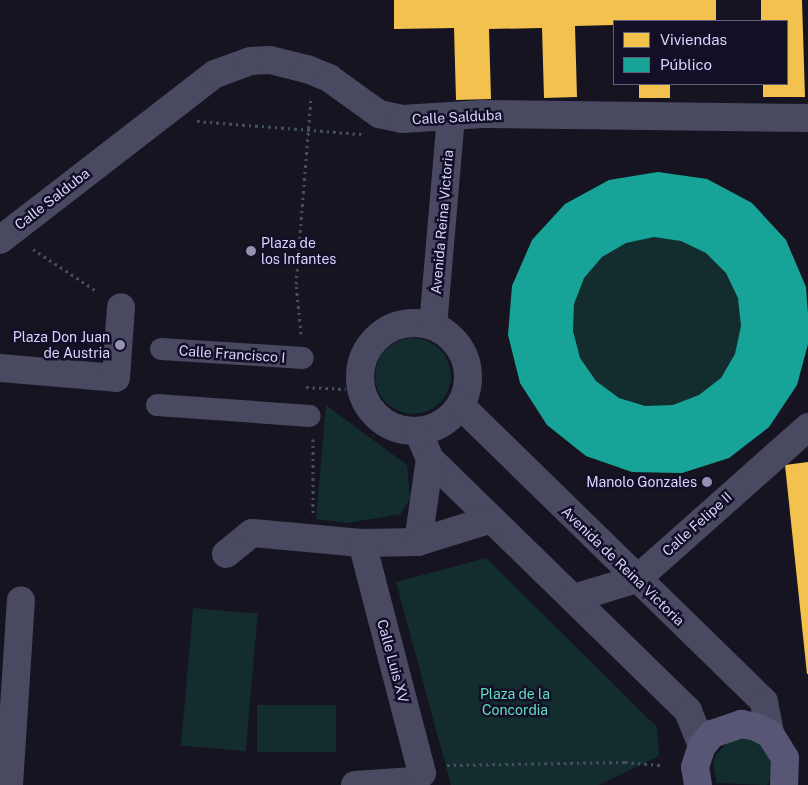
<!DOCTYPE html>
<meta charset="utf-8">
<style>
body{margin:0}
#map{position:relative;width:808px;height:785px;overflow:hidden;background:#161421;font-family:"Public Sans",sans-serif}
div>[style]{position:absolute}
.green>*{inset:0;background:#132c2d;transform-origin:0 0}
.round{border-radius:50%}
.homes>*{inset:0;background:#f2c14e;transform-origin:0 0}
.public>*{inset:0;background:#17a398}
.path>*{height:3px;margin-top:-1.5px;transform-origin:0;background:repeating-linear-gradient(90deg,#44505f 0 2.5px,transparent 0 6.5px)}
.pedestrian>*{height:22px;margin:-11px;padding:0 11px;transform-origin:11px;border-radius:11px;background:#4a4962}
.minor>*{height:28px;margin:-14px;padding:0 14px;transform-origin:14px;border-radius:14px;background:#4a4962}
.minor>.ring{margin:-14px;padding:0;box-sizing:content-box;background:none;border:28px solid #4a4962;border-radius:50%}
.secondary>*{height:28px;margin:-14px;padding:0 14px;transform-origin:14px;border-radius:14px;background:#575674}
.dots>*{width:14px;height:14px;translate:-50% -50%;box-sizing:border-box;border:2px solid #130f26;border-radius:50%}
span{translate:-50% -50%;white-space:nowrap;text-align:center;line-height:1.15;-webkit-text-stroke:5px #130f26;paint-order:stroke}
.street-label{font-size:14px;color:#d9d4ff}
.poi-label{font-size:14px;color:#d9d4ff}
.left{translate:0 -50%;text-align:left}
.right{translate:-100% -50%;text-align:right}
.park-label{font-size:14px;color:#5fe0c0}
.legend{position:absolute;left:613px;top:20px;width:175px;height:65px;box-sizing:border-box;background:#130f26;border:1px solid #625e7d;margin:0;padding:6px 9px;list-style:none;font-size:15px;color:#d9d4ff}
.legend li{display:flex;align-items:center;gap:10px;height:25px}
.legend b{width:25px;border:1px solid #625e7d}
</style>
<div id="map">
<div class="green">
<div style="clip-path:polygon(658px 172px,707px 179px,808px 314px,808px 344px,797px 385px,769px 427px,729px 458px,682px 473px,632px 472px,586px 456px,547px 425px,520px 383px,532px 240px,565px 204px,609px 180px)"></div>
<div class="round" style="left:375px;top:338px;width:76px;height:76px"></div>
<div style="clip-path:polygon(326px 405px,407px 465px,410px 498px,401px 514px,348px 523px,316px 519px)"></div>
<div style="clip-path:polygon(486px 558px,657px 727px,659px 756px,599px 785px,451px 785px,396px 582px)"></div>
<div style="left:193px;top:608px;width:65px;height:138px;rotate:5deg"></div>
<div style="left:257px;top:705px;width:79px;height:47px"></div>
<div style="clip-path:polygon(739px 738px,759px 742px,772px 759px,771px 779px,767px 785px,717px 783px,713px 765px,715px 756px,729px 741px)"></div>
</div>
<div class="homes">
<div style="clip-path:polygon(394px 0,716px 0,716px 21px,614px 21px,614px 25px,575px 26px,577px 97px,544px 98px,542px 28px,489px 29px,491px 99px,456px 100px,454px 28px,394px 29px)"></div>
<div style="clip-path:polygon(761px 0,802px 0,805px 97px,763px 97px,763px 84px,787px 84px,787px 21px,761px 21px)"></div>
<div style="left:639px;top:84px;width:31px;height:14px"></div>
<div style="clip-path:polygon(808px 462px,808px 674px,807px 674px,785px 465px)"></div>
</div>
<div class="public">
<div style="clip-path:polygon(evenodd,658px 172px,707px 179px,752px 203px,786px 240px,806px 287px,808px 314px,808px 344px,797px 385px,769px 427px,729px 458px,682px 473px,632px 472px,586px 456px,547px 425px,520px 383px,508px 335px,512px 286px,532px 240px,565px 204px,609px 180px,658px 172px,654px 237px,681px 241px,706px 253px,726px 273px,738px 298px,741px 326px,735px 354px,721px 378px,699px 395px,673px 405px,645px 406px,619px 398px,596px 381px,580px 358px,573px 331px,574px 304px,584px 278px,602px 257px,626px 243px,654px 237px)"></div>
</div>
<div class="path">
<div style="left:197px;top:121px;width:165px;rotate:4.5deg"></div>
<div style="left:33px;top:249px;width:74px;rotate:33.5deg"></div>
<div style="left:301px;top:334px;width:50px;rotate:-95.7deg"></div>
<div style="left:296px;top:284px;width:187px;rotate:-85.4deg"></div>
<div style="left:306px;top:387px;width:40px;rotate:2.9deg"></div>
<div style="left:313px;top:439px;width:74px;rotate:90deg"></div>
<div style="left:447px;top:765px;width:178px;rotate:-1deg"></div>
<div style="left:625px;top:762px;width:37px;rotate:5deg"></div>
</div>
<div class="pedestrian">
<div style="left:161px;top:349px;width:142px;rotate:3.6deg"></div>
<div style="left:157px;top:405px;width:153px;rotate:4.1deg"></div>
</div>
<div class="minor">
<div style="left:0;top:240px;width:272px;rotate:-37.7deg"></div>
<div style="left:215px;top:74px;width:38px;rotate:-20deg"></div>
<div style="left:251px;top:61px;width:19px;rotate:-3deg"></div>
<div style="left:270px;top:60px;width:38px;rotate:14deg"></div>
<div style="left:307px;top:69px;width:24px;rotate:22deg"></div>
<div style="left:329px;top:78px;width:62px;rotate:35.8deg"></div>
<div style="left:379px;top:114px;width:24px;rotate:12deg"></div>
<div style="left:402px;top:119px;width:81px;rotate:-3.5deg"></div>
<div style="left:483px;top:114px;width:325px;rotate:0.7deg"></div>
<div class="ring" style="left:360px;top:323px;width:80px;height:80px"></div>
<div style="left:433px;top:326px;width:209px;rotate:-85.1deg"></div>
<div style="left:0;top:368px;width:116px;rotate:4.9deg"></div>
<div style="left:116px;top:378px;width:71px;rotate:-86deg"></div>
<div style="left:460px;top:405px;width:425px;rotate:44.3deg"></div>
<div style="left:764px;top:702px;width:33px;rotate:79deg"></div>
<div style="left:418px;top:431px;width:30px;rotate:67deg"></div>
<div style="left:430px;top:459px;width:361px;rotate:44.3deg"></div>
<div style="left:688px;top:711px;width:38px;rotate:68deg"></div>
<div style="left:418px;top:542px;width:84px;rotate:-81.8deg"></div>
<div style="left:226px;top:554px;width:33px;rotate:-39deg"></div>
<div style="left:252px;top:533px;width:110px;rotate:5.2deg"></div>
<div style="left:362px;top:543px;width:56px;rotate:-1deg"></div>
<div style="left:418px;top:542px;width:77px;rotate:-17.3deg"></div>
<div style="left:574px;top:598px;width:66px;rotate:-16.8deg"></div>
<div style="left:637px;top:579px;width:229px;rotate:-41.6deg"></div>
<div style="left:9px;top:785px;width:185px;rotate:-86.3deg"></div>
<div style="left:355px;top:785px;width:59px;rotate:-3.9deg"></div>
<div style="left:414px;top:781px;width:11px;rotate:-45deg"></div>
<div style="left:422px;top:773px;width:238px;rotate:-104.6deg"></div>
</div>
<div class="secondary">
<div style="left:698px;top:785px;width:18px;rotate:-99deg"></div>
<div style="left:695px;top:767px;width:22px;rotate:-72deg"></div>
<div style="left:702px;top:746px;width:16px;rotate:-50deg"></div>
<div style="left:712px;top:734px;width:31px;rotate:-19deg"></div>
<div style="left:741px;top:724px;width:15px;rotate:11deg"></div>
<div style="left:756px;top:727px;width:16px;rotate:27deg"></div>
<div style="left:770px;top:734px;width:28px;rotate:58deg"></div>
<div style="left:785px;top:758px;width:27px;rotate:92deg"></div>
</div>
<div class="dots">
<div style="left:251px;top:251px;background:#9591b1"></div>
<div style="left:120px;top:345px;background:#9591b1"></div>
<div style="left:707px;top:482px;background:#9591b1"></div>
</div>
<div class="street-label">
<span style="left:457px;top:117px;rotate:-3deg">Calle Salduba</span>
<span style="left:52px;top:199px;rotate:-38deg">Calle Salduba</span>
<span style="left:442px;top:222px;rotate:-85deg">Avenida Reina Victoria</span>
<span style="left:232px;top:354px;rotate:4deg">Calle Francisco I</span>
<span style="left:697px;top:524px;rotate:-42deg">Calle Felipe II</span>
<span style="left:623px;top:566px;rotate:44deg">Avenida de Reina Victoria</span>
<span style="left:393px;top:661px;rotate:75deg">Calle Luis XV</span>
</div>
<div class="poi-label">
<span class="left" style="left:261px;top:251px">Plaza de<br>los Infantes</span>
<span class="right" style="left:110px;top:345px">Plaza Don Juan<br>de Austria</span>
<span class="right" style="left:697px;top:482px">Manolo Gonzales</span>
</div>
<div class="park-label">
<span style="left:515px;top:702px">Plaza de la<br>Concordia</span>
</div>
<ul class="legend">
<li><b style="height:14px;background:#f2c14e"></b>Viviendas</li>
<li><b style="height:14px;background:#17a398"></b>Público</li>
</ul>
</div>
